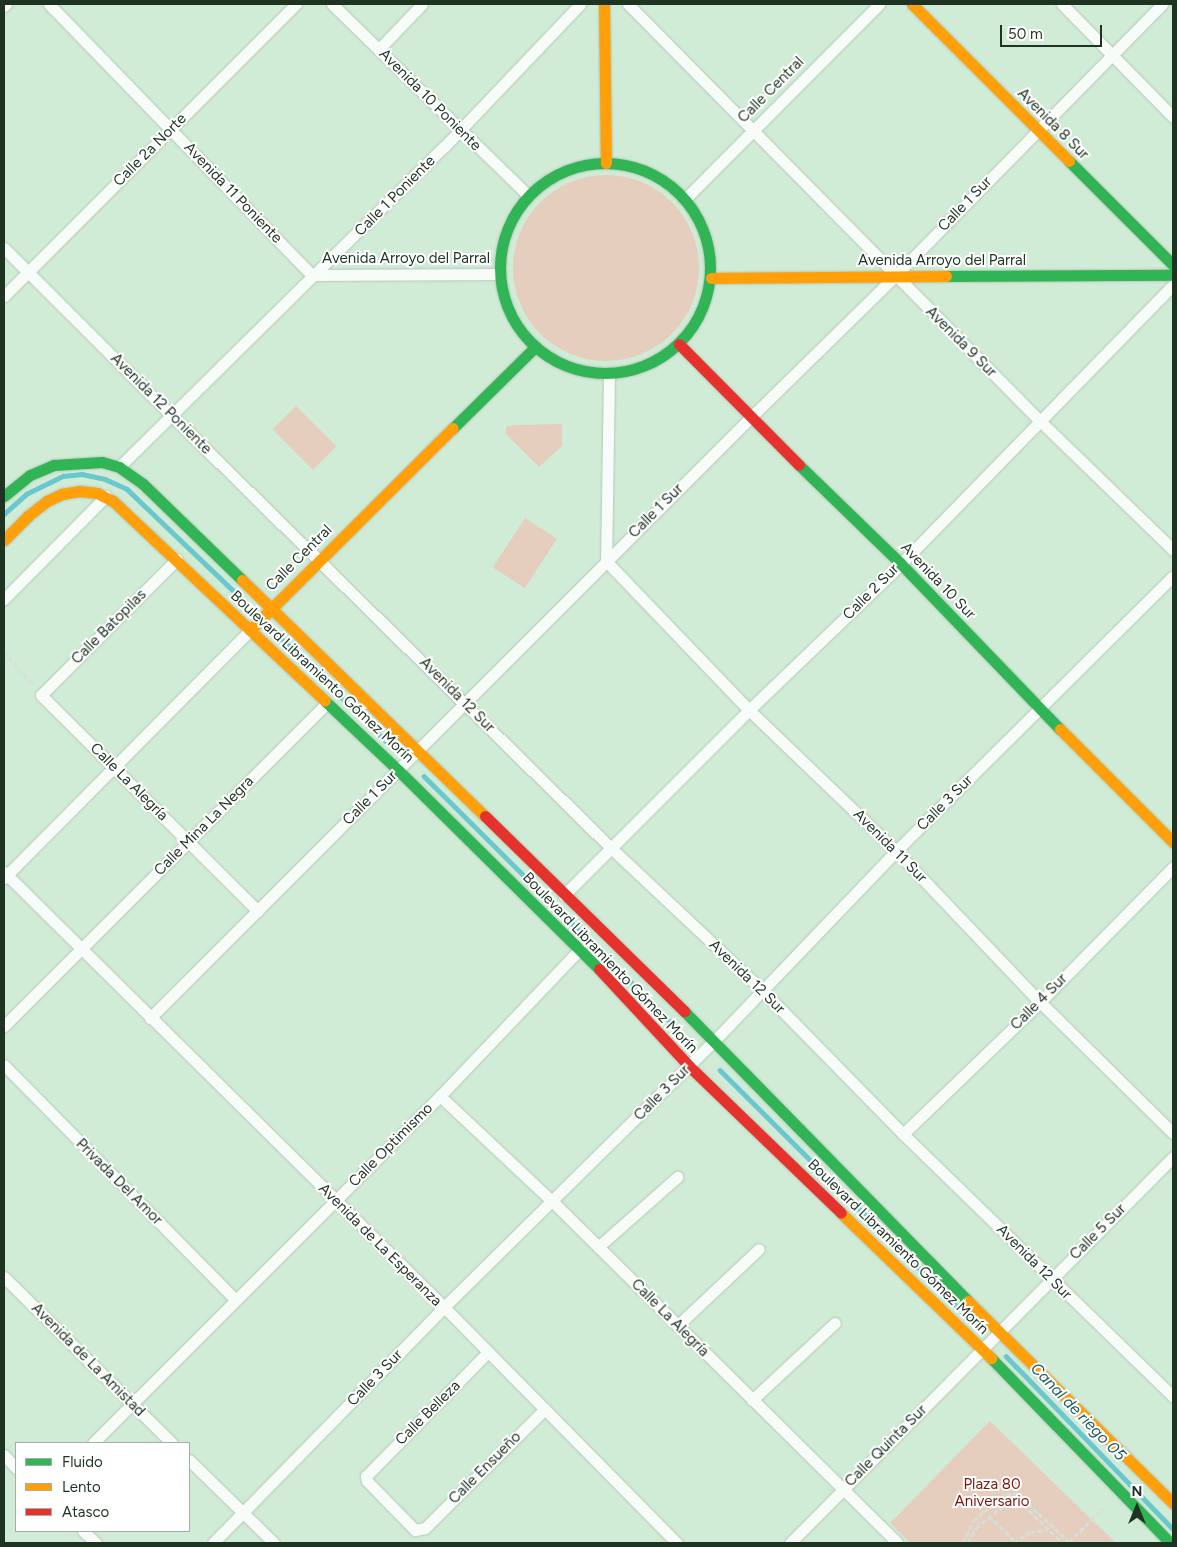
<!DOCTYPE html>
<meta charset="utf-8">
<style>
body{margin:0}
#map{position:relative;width:1177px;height:1547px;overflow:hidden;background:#d1ecd6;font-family:Figtree,sans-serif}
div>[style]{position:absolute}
.green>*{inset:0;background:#e5cebd;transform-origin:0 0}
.round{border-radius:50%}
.stream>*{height:4.5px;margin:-2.25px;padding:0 2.25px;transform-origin:2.25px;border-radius:2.25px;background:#6ac7ce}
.path>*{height:2.5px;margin-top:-1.25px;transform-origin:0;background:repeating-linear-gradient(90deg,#d6dfd8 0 5px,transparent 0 7.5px)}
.roads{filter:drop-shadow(0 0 1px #b3c8b7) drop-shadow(0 0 1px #b3c8b7)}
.street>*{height:11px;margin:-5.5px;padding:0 5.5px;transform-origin:5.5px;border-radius:5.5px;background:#f8fcf9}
.fast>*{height:11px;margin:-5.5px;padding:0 5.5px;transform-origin:5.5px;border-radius:5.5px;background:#30b455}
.fast>.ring{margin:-5.5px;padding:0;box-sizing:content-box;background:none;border:11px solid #30b455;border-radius:50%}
.slow>*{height:11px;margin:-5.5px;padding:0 5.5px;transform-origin:5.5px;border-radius:5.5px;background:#ff9f0a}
.jam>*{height:11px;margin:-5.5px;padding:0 5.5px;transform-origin:5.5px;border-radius:5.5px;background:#e5322d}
span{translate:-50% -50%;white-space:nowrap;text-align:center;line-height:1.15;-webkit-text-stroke:4px #fff;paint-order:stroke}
.street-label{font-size:15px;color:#1f3323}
.park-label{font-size:15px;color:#77180e}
.water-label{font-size:16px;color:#1c5d68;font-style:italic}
.frame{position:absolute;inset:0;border:5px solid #1f3323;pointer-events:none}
.legend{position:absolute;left:15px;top:1442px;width:175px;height:90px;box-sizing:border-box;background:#fff;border:1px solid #a5ada7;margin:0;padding:6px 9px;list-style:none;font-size:15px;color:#1f3323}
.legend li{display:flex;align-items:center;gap:10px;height:25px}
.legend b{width:25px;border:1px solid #a5ada7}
.north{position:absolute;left:1112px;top:1482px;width:50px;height:50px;-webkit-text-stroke:4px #fff;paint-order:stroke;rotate:0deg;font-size:14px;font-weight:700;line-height:20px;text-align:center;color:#1f3323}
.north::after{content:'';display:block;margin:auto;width:18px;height:22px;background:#1f3323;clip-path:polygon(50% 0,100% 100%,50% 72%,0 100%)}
.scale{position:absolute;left:1000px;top:25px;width:102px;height:22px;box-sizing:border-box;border:2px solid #1f3323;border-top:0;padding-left:6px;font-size:15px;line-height:18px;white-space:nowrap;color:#1f3323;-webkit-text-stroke:4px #fff;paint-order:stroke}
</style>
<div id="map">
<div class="green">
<div class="round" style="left:513px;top:175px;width:186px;height:186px"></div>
<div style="left:296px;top:406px;width:57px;height:33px;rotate:45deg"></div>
<div style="clip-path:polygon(562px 424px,562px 446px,539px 467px,506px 434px,506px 427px,515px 425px)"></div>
<div style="left:525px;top:518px;width:38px;height:59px;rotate:33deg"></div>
<div style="clip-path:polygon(990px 1421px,1084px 1512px,1116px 1543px,910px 1543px,890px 1523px)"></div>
</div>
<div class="stream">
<div style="left:4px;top:514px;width:30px;rotate:-42deg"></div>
<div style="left:26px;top:494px;width:41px;rotate:-25.9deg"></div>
<div style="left:63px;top:476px;width:19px;rotate:-6deg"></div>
<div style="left:82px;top:474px;width:24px;rotate:12deg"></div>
<div style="left:105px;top:479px;width:24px;rotate:24deg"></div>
<div style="left:127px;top:489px;width:159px;rotate:43.7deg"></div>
<div style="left:277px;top:634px;width:153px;rotate:44.5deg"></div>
<div style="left:424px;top:776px;width:357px;rotate:44.9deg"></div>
<div style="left:720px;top:1070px;width:363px;rotate:44.9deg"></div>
<div style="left:1006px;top:1356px;width:240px;rotate:46deg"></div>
</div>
<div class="path">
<div style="left:4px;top:652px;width:45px;rotate:48.6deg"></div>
<div style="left:989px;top:1516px;width:39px;rotate:44deg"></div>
<div style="left:1069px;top:1542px;width:48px;rotate:-45deg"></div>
<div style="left:963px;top:1543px;width:24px;rotate:-66deg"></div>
<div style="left:973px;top:1521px;width:13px;rotate:-42deg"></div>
<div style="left:983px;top:1512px;width:29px;rotate:-36deg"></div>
<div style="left:1006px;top:1495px;width:11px;rotate:-10deg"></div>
<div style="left:1017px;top:1493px;width:73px;rotate:43.3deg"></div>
<div style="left:968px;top:1543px;width:17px;rotate:-62deg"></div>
<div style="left:976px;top:1528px;width:46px;rotate:-38.9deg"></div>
<div style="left:1012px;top:1499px;width:6px;rotate:9deg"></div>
<div style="left:1018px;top:1500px;width:62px;rotate:43.7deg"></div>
<div style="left:1014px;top:1543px;width:19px;rotate:-35deg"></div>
<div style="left:1030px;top:1532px;width:17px;rotate:-7deg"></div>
</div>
<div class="roads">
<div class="street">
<div style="left:49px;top:4px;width:378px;rotate:45.9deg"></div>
<div style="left:332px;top:4px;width:274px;rotate:44.3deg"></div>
<div style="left:628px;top:4px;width:586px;rotate:45.35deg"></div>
<div style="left:1040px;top:421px;width:185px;rotate:44.1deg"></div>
<div style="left:1062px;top:4px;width:158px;rotate:45.5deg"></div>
<div style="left:4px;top:6px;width:3px;rotate:-45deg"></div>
<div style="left:379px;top:49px;width:62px;rotate:-46.3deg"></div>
<div style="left:685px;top:199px;width:275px;rotate:-45.1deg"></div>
<div style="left:4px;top:248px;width:236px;rotate:45deg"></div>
<div style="left:171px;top:415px;width:617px;rotate:44.54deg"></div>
<div style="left:611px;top:848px;width:207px;rotate:43.2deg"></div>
<div style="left:762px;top:990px;width:202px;rotate:45.6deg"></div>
<div style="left:903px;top:1134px;width:377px;rotate:44.2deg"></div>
<div style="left:312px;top:275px;width:187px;rotate:-0.3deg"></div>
<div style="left:4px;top:296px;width:413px;rotate:-45deg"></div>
<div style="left:609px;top:374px;width:187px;rotate:90.9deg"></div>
<div style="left:606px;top:561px;width:207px;rotate:46.2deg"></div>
<div style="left:749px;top:710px;width:204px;rotate:43.8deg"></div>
<div style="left:896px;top:851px;width:209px;rotate:46.4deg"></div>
<div style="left:1040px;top:1002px;width:187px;rotate:44.6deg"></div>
<div style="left:119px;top:467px;width:456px;rotate:-44.6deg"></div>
<div style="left:444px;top:147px;width:197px;rotate:-46.4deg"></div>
<div style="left:177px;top:559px;width:192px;rotate:135deg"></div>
<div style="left:41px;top:695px;width:306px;rotate:44.9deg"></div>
<div style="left:4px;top:599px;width:145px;rotate:-45.3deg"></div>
<div style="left:4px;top:872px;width:619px;rotate:44.67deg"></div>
<div style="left:444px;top:1307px;width:332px;rotate:45.4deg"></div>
<div style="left:4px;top:878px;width:349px;rotate:-45.2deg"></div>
<div style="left:564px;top:895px;width:262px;rotate:-45deg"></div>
<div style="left:749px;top:710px;width:195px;rotate:-43.8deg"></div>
<div style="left:890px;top:575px;width:405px;rotate:-45.7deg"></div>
<div style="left:150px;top:1018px;width:849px;rotate:-45deg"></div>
<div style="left:750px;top:418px;width:203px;rotate:-44.4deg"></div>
<div style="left:895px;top:276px;width:381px;rotate:-45.5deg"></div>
<div style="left:4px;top:1026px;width:457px;rotate:-45deg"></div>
<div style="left:4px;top:1065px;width:329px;rotate:45.4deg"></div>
<div style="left:440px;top:1096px;width:154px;rotate:43.2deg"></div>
<div style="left:552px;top:1201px;width:486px;rotate:44.7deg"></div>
<div style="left:903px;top:1134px;width:190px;rotate:-43.9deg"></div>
<div style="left:1040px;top:1002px;width:190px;rotate:-45.4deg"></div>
<div style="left:598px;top:1247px;width:106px;rotate:-41.5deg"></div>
<div style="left:4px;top:1277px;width:236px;rotate:44.7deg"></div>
<div style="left:677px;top:1326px;width:112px;rotate:-43.2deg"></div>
<div style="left:488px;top:1352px;width:174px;rotate:134.5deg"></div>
<div style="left:366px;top:1476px;width:5px;rotate:79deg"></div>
<div style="left:367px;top:1481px;width:69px;rotate:45.6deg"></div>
<div style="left:415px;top:1530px;width:10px;rotate:-11deg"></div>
<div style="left:425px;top:1528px;width:169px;rotate:-44.8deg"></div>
<div style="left:752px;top:1400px;width:113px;rotate:-42.9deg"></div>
<div style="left:93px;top:1443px;width:491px;rotate:-45deg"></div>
<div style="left:440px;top:1096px;width:203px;rotate:-46.4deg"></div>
<div style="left:4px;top:1455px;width:18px;rotate:47deg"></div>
<div style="left:189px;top:1460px;width:119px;rotate:44.3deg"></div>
<div style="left:83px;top:1531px;width:18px;rotate:43deg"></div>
<div style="left:213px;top:1543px;width:330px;rotate:-45.6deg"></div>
<div style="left:444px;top:1307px;width:379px;rotate:-44.6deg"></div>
<div style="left:714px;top:1041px;width:263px;rotate:-46.2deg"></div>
<div style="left:896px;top:851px;width:390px;rotate:-44.8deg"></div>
<div style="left:790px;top:1543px;width:544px;rotate:-45.22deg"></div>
</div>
<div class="fast">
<div style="left:1069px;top:161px;width:147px;rotate:45deg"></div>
<div class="ring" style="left:500px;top:163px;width:199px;height:199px"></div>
<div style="left:946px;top:276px;width:227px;rotate:-0.3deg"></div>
<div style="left:453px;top:428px;width:115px;rotate:-44.6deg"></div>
<div style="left:799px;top:465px;width:141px;rotate:44.1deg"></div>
<div style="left:900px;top:563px;width:231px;rotate:46.1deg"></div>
<div style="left:4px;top:496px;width:33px;rotate:-39deg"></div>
<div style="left:30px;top:475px;width:26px;rotate:-23deg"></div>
<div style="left:54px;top:465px;width:48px;rotate:-3.6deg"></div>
<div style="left:102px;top:462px;width:18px;rotate:16deg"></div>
<div style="left:119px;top:467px;width:29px;rotate:35deg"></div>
<div style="left:143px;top:484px;width:138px;rotate:44.1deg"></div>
<div style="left:325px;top:701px;width:100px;rotate:43.4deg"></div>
<div style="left:398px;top:770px;width:283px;rotate:44.7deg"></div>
<div style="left:684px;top:1011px;width:406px;rotate:45.6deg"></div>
<div style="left:991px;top:1358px;width:257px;rotate:45.9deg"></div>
</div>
<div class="slow">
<div style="left:604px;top:4px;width:159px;rotate:89.3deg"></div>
<div style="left:912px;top:4px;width:222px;rotate:45deg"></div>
<div style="left:711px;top:278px;width:235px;rotate:-0.5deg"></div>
<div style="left:4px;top:540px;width:35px;rotate:-45deg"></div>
<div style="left:29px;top:515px;width:23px;rotate:-38deg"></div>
<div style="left:47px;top:501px;width:17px;rotate:-25deg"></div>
<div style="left:62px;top:494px;width:17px;rotate:-10deg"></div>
<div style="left:79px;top:491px;width:18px;rotate:6deg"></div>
<div style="left:97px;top:493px;width:18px;rotate:27deg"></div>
<div style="left:113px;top:501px;width:291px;rotate:43.3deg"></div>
<div style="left:242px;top:580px;width:339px;rotate:44.2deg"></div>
<div style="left:250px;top:630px;width:286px;rotate:-44.9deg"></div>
<div style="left:1060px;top:729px;width:160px;rotate:45deg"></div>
<div style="left:841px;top:1213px;width:209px;rotate:44deg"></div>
<div style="left:968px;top:1301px;width:288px;rotate:44.6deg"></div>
</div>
<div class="jam">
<div style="left:679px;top:344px;width:170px;rotate:45.2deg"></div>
<div style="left:485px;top:816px;width:279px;rotate:44.4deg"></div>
<div style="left:599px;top:969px;width:132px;rotate:47.1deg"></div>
<div style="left:689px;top:1066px;width:211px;rotate:44deg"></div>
</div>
</div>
<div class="street-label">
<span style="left:771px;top:90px;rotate:-45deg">Calle Central</span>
<span style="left:430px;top:100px;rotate:45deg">Avenida 10 Poniente</span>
<span style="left:1053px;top:124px;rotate:45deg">Avenida 8 Sur</span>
<span style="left:150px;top:150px;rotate:-45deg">Calle 2a Norte</span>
<span style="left:233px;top:193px;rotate:46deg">Avenida 11 Poniente</span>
<span style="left:395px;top:196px;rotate:-45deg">Calle 1 Poniente</span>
<span style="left:965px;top:204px;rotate:-46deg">Calle 1 Sur</span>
<span style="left:406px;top:259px">Avenida Arroyo del Parral</span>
<span style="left:942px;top:261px">Avenida Arroyo del Parral</span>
<span style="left:961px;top:342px;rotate:45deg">Avenida 9 Sur</span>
<span style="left:161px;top:404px;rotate:45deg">Avenida 12 Poniente</span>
<span style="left:656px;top:511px;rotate:-45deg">Calle 1 Sur</span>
<span style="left:299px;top:558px;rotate:-45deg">Calle Central</span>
<span style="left:938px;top:581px;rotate:46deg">Avenida 10 Sur</span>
<span style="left:871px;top:592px;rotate:-45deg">Calle 2 Sur</span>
<span style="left:109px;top:627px;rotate:-45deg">Calle Batopilas</span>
<span style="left:322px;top:677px;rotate:43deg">Boulevard Libramiento Gómez Morín</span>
<span style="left:457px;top:695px;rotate:45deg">Avenida 12 Sur</span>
<span style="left:129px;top:782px;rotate:45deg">Calle La Alegría</span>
<span style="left:370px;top:798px;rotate:-45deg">Calle 1 Sur</span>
<span style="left:945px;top:803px;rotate:-45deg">Calle 3 Sur</span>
<span style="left:204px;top:826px;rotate:-45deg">Calle Mina La Negra</span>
<span style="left:890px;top:846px;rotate:45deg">Avenida 11 Sur</span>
<span style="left:610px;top:963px;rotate:46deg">Boulevard Libramiento Gómez Morín</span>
<span style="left:747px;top:977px;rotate:44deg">Avenida 12 Sur</span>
<span style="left:1039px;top:1002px;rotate:-45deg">Calle 4 Sur</span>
<span style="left:662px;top:1093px;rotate:-45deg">Calle 3 Sur</span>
<span style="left:391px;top:1145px;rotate:-45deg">Calle Optimismo</span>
<span style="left:119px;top:1182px;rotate:45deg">Privada Del Amor</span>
<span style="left:1098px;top:1232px;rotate:-45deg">Calle 5 Sur</span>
<span style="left:380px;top:1245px;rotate:45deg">Avenida de La Esperanza</span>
<span style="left:898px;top:1247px;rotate:44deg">Boulevard Libramiento Gómez Morín</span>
<span style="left:1034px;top:1262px;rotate:45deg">Avenida 12 Sur</span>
<span style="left:670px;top:1318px;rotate:45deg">Calle La Alegría</span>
<span style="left:88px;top:1360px;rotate:45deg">Avenida de La Amistad</span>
<span style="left:375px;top:1378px;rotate:-46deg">Calle 3 Sur</span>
<span style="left:428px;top:1413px;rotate:-45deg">Calle Belleza</span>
<span style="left:886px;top:1446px;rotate:-45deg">Calle Quinta Sur</span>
<span style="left:485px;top:1468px;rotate:-45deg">Calle Ensueño</span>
</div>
<div class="park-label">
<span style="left:992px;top:1493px">Plaza 80<br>Aniversario</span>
</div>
<div class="water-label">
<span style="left:1078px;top:1412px;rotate:46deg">Canal de riego 05</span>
</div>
<div class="frame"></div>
<ul class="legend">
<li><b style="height:6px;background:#30b455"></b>Fluido</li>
<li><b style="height:6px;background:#ff9f0a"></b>Lento</li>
<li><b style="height:6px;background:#e5322d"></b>Atasco</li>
</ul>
<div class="north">N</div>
<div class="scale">50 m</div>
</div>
